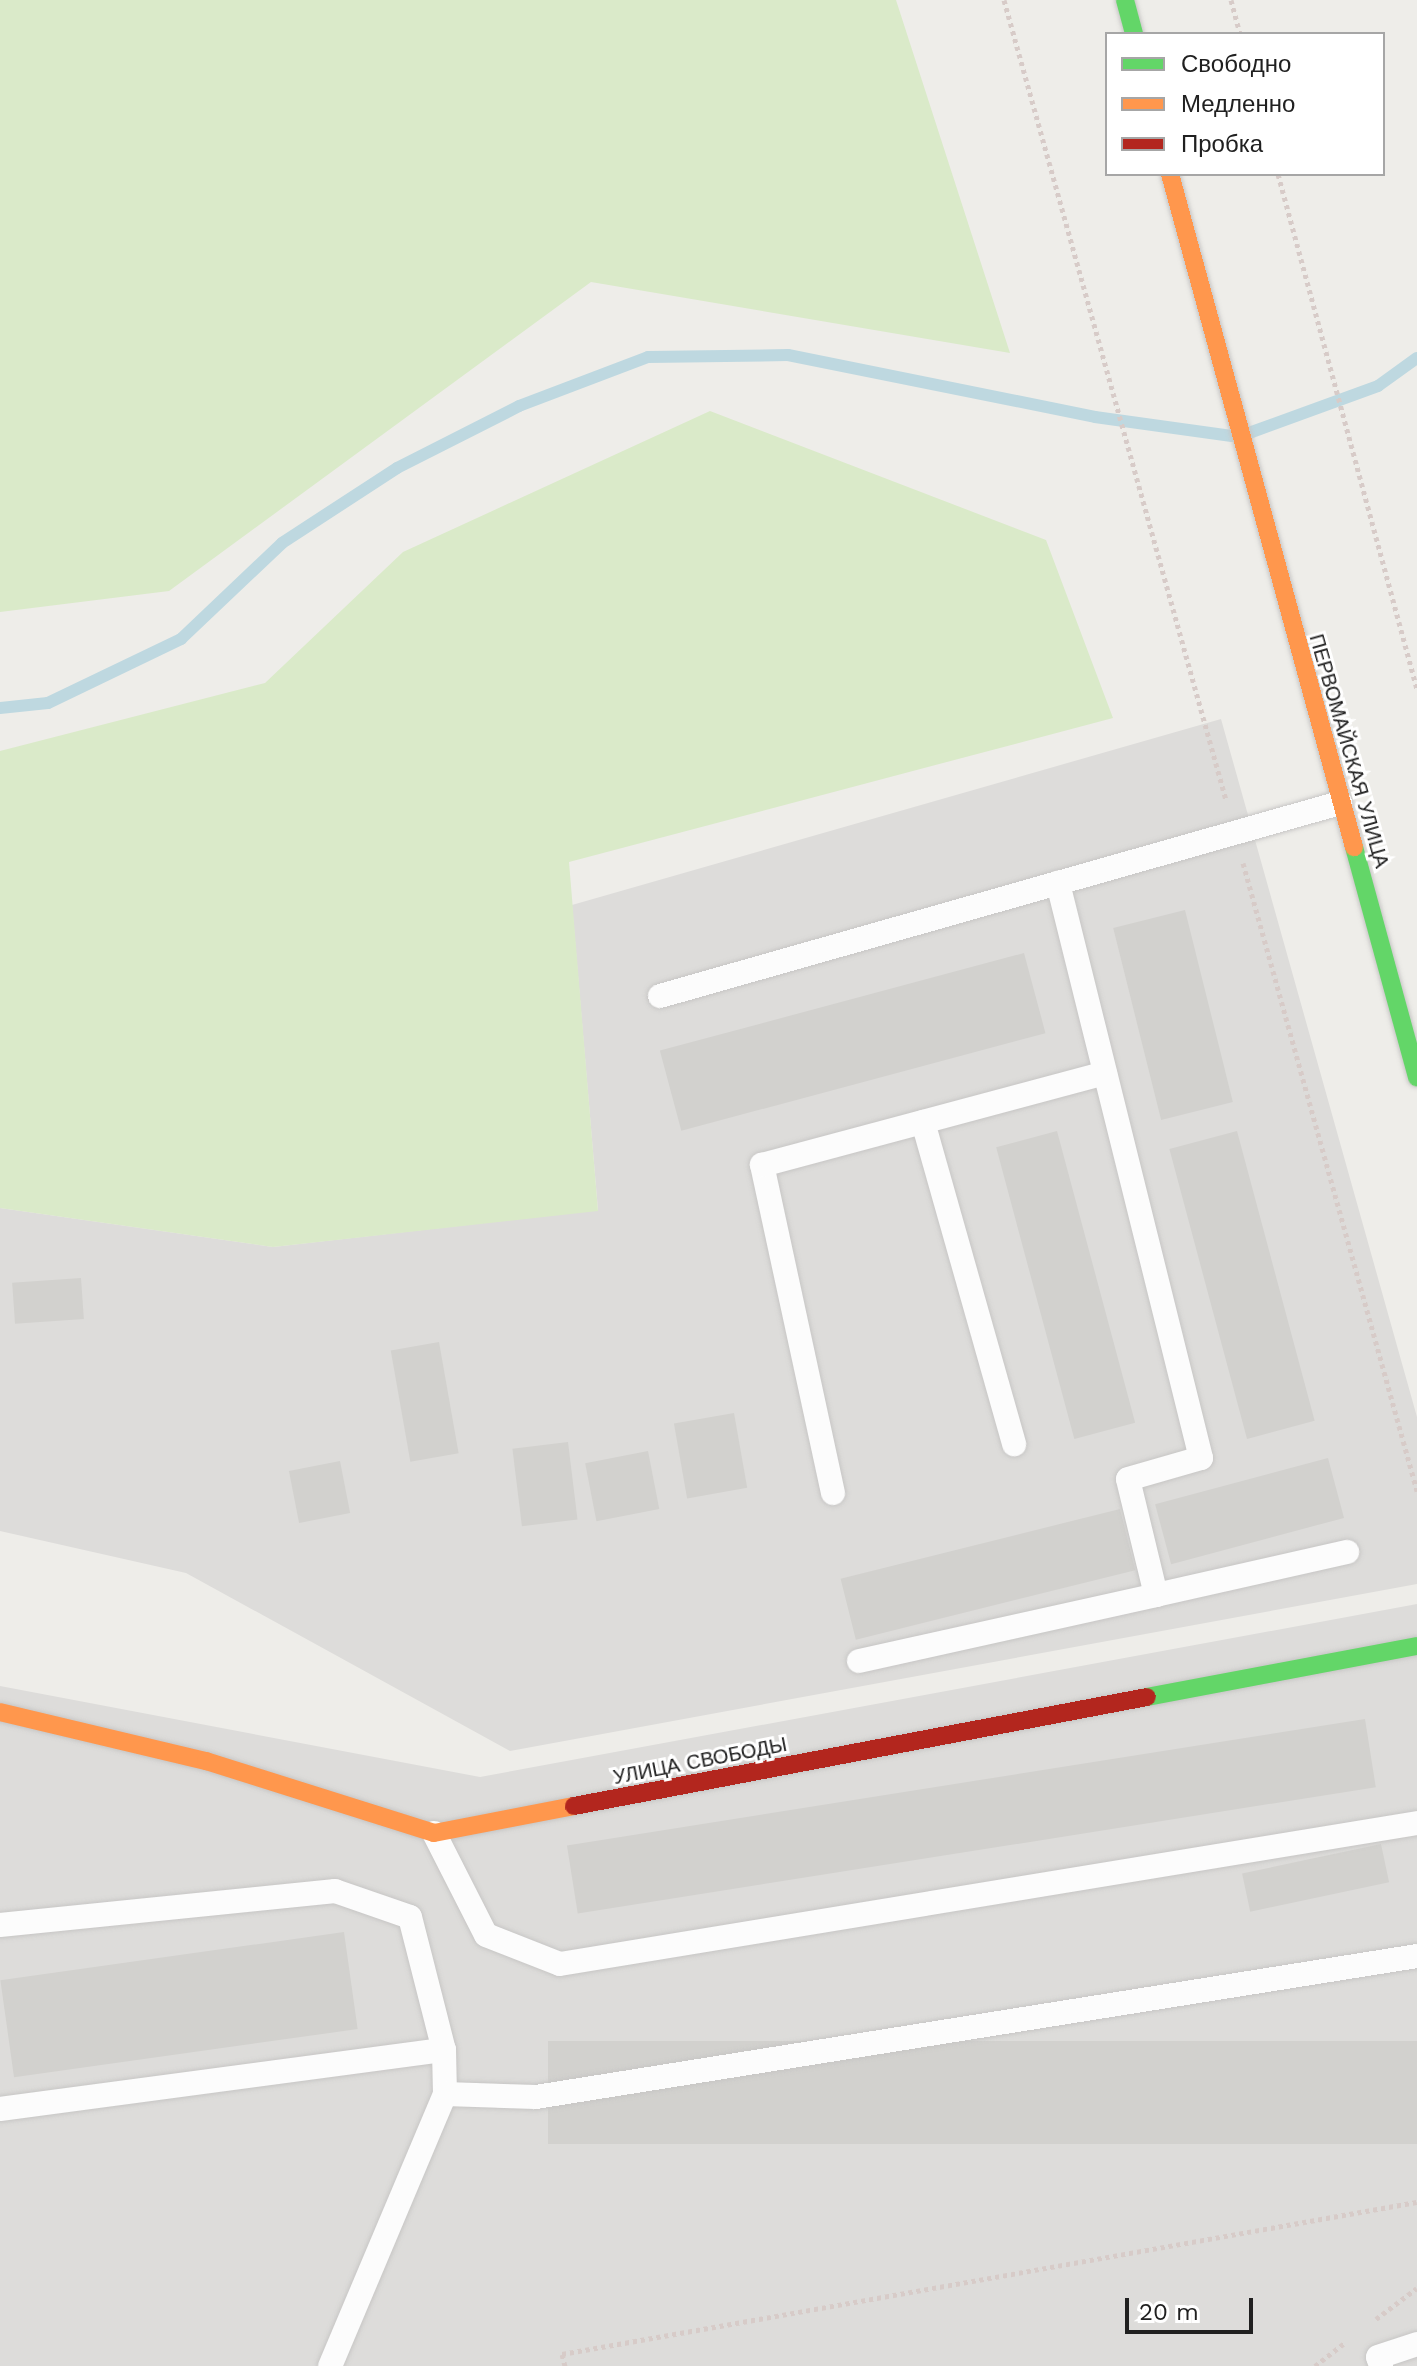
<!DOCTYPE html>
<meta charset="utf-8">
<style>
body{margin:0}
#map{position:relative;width:1417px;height:2366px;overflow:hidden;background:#eeede9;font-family:"Work Sans",sans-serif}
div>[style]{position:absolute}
.residential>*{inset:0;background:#dddcda}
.grass>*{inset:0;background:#daeac9}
.stream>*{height:12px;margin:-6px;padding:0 6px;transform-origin:6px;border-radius:6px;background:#bed8e0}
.building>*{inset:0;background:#d2d1ce;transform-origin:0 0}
.path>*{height:5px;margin-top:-2.5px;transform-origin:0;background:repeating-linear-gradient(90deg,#d7cbc8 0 4px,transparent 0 8px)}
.roads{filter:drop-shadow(0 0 2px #c7c6c5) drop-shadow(0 0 2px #c7c6c5)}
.lane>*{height:24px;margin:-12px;padding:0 12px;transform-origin:12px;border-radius:12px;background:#fcfcfc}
.fast>*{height:18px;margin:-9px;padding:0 9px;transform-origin:9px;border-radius:9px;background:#63d668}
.slow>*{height:18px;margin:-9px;padding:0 9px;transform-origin:9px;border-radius:9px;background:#ff974d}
.jam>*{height:18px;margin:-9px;padding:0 9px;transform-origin:9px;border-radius:9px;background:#b3261e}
span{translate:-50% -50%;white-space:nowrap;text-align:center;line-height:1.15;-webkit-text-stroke:6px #fff;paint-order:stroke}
.street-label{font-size:20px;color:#202020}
.legend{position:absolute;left:1105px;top:32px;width:280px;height:144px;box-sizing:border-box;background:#fff;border:2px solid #a6a6a6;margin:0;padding:10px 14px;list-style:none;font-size:24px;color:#202020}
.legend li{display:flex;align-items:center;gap:16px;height:40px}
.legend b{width:40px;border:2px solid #a6a6a6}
.scale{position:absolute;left:1125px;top:2298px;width:128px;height:36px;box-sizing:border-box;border:4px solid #202020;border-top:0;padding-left:10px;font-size:24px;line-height:28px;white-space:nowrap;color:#202020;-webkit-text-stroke:6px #fff;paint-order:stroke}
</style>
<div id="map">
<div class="residential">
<div style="clip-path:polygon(1221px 719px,1417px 1417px,1417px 1584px,510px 1751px,186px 1573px,0 1531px,0 1208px,273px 1247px,598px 1210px,572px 905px)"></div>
<div style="clip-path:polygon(1417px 1604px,1417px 2366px,0 2366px,0 1686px,480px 1777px)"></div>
</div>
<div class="grass">
<div style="clip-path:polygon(0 0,896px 0,1010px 353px,591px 282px,169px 591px,0 612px)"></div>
<div style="clip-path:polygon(710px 411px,1046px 540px,1113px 718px,569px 862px,598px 1211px,273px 1247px,0 1208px,0 751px,265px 683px,403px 552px)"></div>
</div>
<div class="stream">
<div style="left:1249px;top:433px;width:137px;rotate:-20deg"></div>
<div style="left:1378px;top:386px;width:48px;rotate:-35.7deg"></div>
<div style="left:0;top:708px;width:48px;rotate:-5.9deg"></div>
<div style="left:48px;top:703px;width:148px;rotate:-25.7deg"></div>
<div style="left:181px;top:639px;width:139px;rotate:-43.5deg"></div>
<div style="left:282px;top:543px;width:137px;rotate:-33.1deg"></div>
<div style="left:397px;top:468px;width:137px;rotate:-26.9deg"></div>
<div style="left:519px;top:406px;width:138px;rotate:-20.8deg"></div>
<div style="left:648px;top:357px;width:140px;rotate:-0.8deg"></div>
<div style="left:788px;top:355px;width:313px;rotate:11.4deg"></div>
<div style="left:1095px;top:417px;width:138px;rotate:7.9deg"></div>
</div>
<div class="building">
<div style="left:1185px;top:910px;width:198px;height:74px;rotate:76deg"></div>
<div style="left:1024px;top:953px;width:83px;height:377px;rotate:75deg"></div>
<div style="left:1057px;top:1131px;width:302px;height:63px;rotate:75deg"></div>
<div style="left:1237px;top:1131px;width:300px;height:70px;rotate:75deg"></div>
<div style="left:81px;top:1278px;width:41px;height:69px;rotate:86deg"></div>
<div style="left:439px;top:1342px;width:113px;height:49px;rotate:80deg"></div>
<div style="left:734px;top:1413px;width:76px;height:61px;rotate:80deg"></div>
<div style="left:568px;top:1442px;width:78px;height:56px;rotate:83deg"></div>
<div style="left:648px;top:1451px;width:59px;height:64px;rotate:79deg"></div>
<div style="left:1328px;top:1458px;width:62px;height:179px;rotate:75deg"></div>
<div style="left:340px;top:1461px;width:53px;height:52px;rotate:79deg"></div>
<div style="left:1120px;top:1509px;width:63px;height:288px;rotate:76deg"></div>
<div style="left:1365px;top:1719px;width:69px;height:808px;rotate:81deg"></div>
<div style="left:1381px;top:1844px;width:39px;height:142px;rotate:78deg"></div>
<div style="left:344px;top:1932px;width:98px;height:347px;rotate:82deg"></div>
<div style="left:1417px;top:2041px;width:103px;height:869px;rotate:90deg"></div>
</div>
<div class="path">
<div style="left:1004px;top:0;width:830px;rotate:74.49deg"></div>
<div style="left:1231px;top:0;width:35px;rotate:75deg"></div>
<div style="left:1278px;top:174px;width:533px;rotate:74.9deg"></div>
<div style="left:1243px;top:863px;width:652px;rotate:74.51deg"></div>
<div style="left:1376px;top:2319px;width:51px;rotate:-37.1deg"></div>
<div style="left:565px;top:2366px;width:12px;rotate:-104deg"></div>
<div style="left:562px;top:2354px;width:868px;rotate:-10.08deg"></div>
<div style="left:1315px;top:2366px;width:39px;rotate:-38deg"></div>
</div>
<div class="roads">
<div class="lane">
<div style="left:660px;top:996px;width:707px;rotate:-15.85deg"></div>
<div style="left:923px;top:1122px;width:335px;rotate:74.2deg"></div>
<div style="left:833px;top:1493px;width:336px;rotate:-102.2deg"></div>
<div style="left:762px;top:1165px;width:355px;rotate:-15deg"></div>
<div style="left:1156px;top:1595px;width:196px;rotate:-12.7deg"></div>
<div style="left:859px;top:1661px;width:304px;rotate:-12.5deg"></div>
<div style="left:1156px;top:1595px;width:119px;rotate:-103.6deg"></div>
<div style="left:1128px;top:1479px;width:76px;rotate:-16deg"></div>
<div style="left:1201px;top:1458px;width:593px;rotate:-103.97deg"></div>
<div style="left:434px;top:1833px;width:114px;rotate:63deg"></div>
<div style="left:486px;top:1935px;width:79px;rotate:21.4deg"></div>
<div style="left:560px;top:1964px;width:869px;rotate:-9.34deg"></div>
<div style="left:0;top:1925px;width:337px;rotate:-5.8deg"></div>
<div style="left:335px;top:1891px;width:79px;rotate:19.1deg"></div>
<div style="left:410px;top:1917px;width:137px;rotate:75.7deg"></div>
<div style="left:444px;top:2050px;width:44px;rotate:88.7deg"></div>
<div style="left:445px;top:2094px;width:295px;rotate:112.9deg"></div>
<div style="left:445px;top:2094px;width:91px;rotate:1.9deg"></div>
<div style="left:536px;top:2097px;width:892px;rotate:-9.09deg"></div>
<div style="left:0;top:2109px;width:448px;rotate:-7.6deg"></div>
<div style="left:1381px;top:2366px;width:9px;rotate:-108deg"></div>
<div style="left:1378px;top:2357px;width:41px;rotate:-18.4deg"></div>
</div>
<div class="fast">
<div style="left:1125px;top:0;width:35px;rotate:75deg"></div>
<div style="left:1354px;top:847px;width:239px;rotate:74.7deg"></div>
<div style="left:1147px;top:1697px;width:275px;rotate:-10.7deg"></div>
</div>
<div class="slow">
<div style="left:1170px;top:174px;width:698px;rotate:74.71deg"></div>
<div style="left:0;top:1712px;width:212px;rotate:13.4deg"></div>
<div style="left:206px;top:1761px;width:239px;rotate:17.5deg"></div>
<div style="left:434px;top:1833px;width:143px;rotate:-10.9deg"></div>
</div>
<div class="jam">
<div style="left:574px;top:1806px;width:583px;rotate:-10.77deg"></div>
</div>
</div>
<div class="street-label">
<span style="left:1349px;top:751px;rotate:74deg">ПЕРВОМАЙСКАЯ УЛИЦА</span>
<span style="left:700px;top:1761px;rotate:-11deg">УЛИЦА СВОБОДЫ</span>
</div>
<ul class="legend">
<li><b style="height:10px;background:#63d668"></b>Свободно</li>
<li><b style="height:10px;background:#ff974d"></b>Медленно</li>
<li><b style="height:10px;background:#b3261e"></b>Пробка</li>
</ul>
<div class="scale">20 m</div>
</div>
